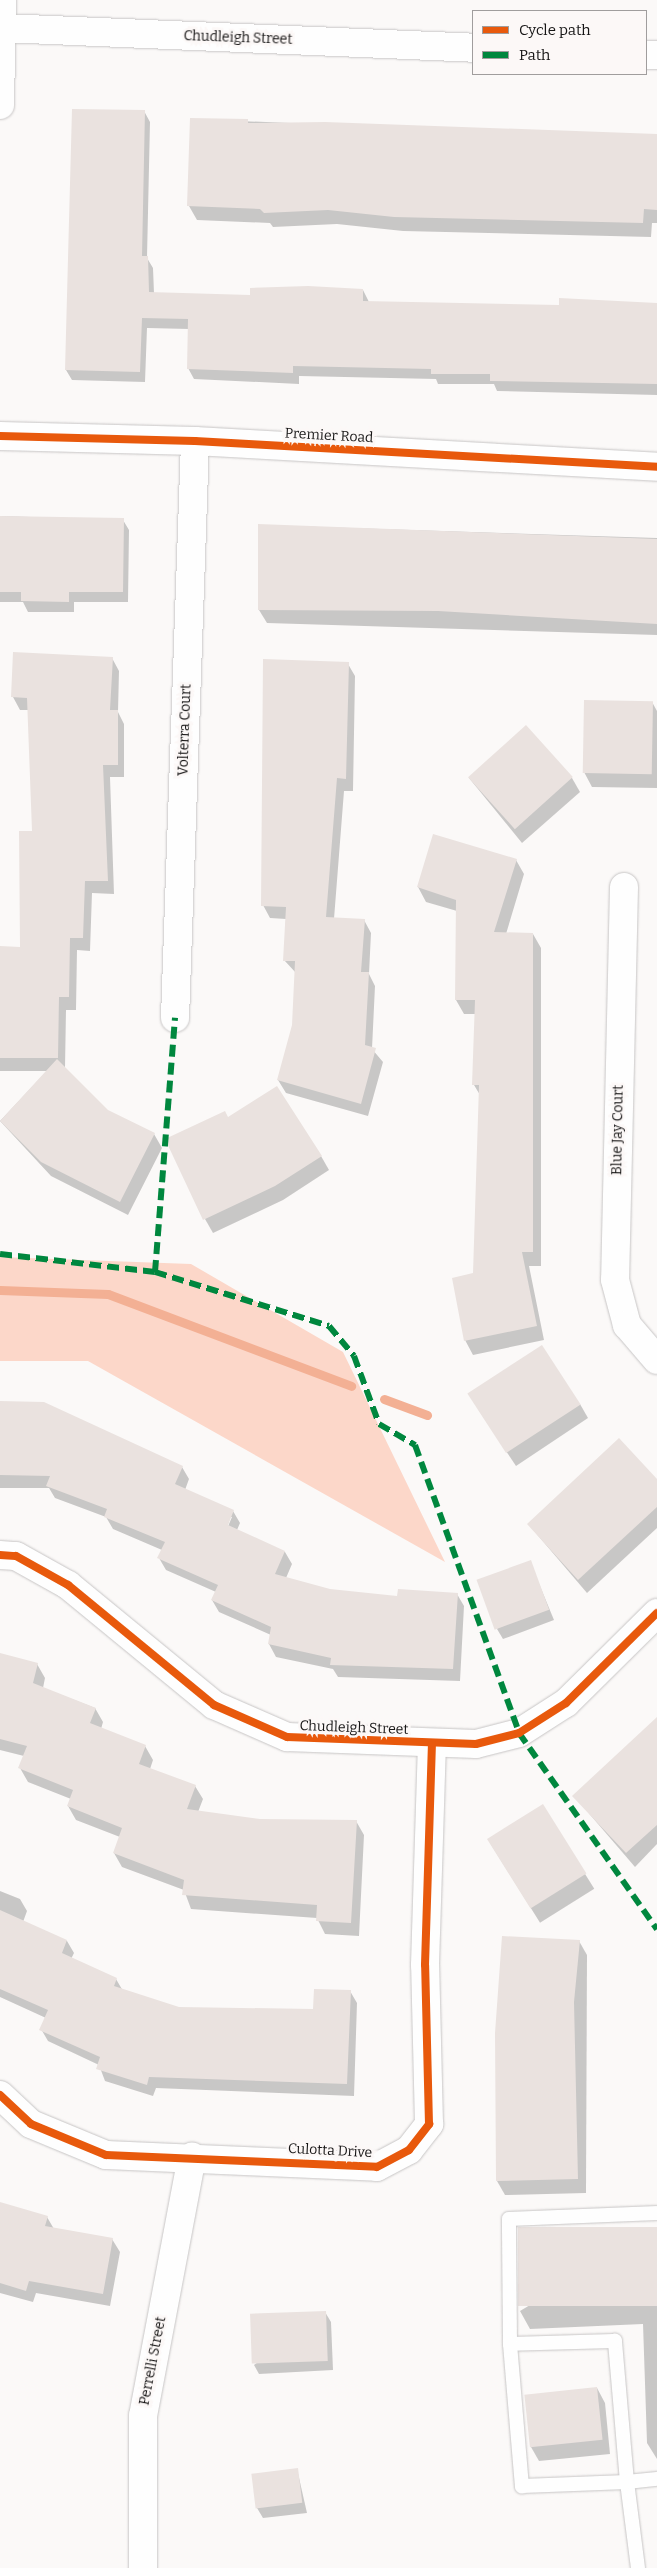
<!DOCTYPE html>
<style>
body{margin:0}
#map{position:relative;width:657px;height:2568px;overflow:hidden;background:#fbf9f8;font-family:Bitter,serif}
div>[style]{position:absolute}
.green>*{inset:0;background:#fcd7c9}
.shadow>*{inset:0;background:#0003;transform-origin:0 0}
.stream>*{height:9px;margin:-4.5px;padding:0 4.5px;transform-origin:4.5px;border-radius:4.5px;background:#f3b094}
.building>*{inset:0;background:#eae2df;transform-origin:0 0}
.roads{filter:drop-shadow(0 0 1px #c7c5c5) drop-shadow(0 0 1px #c7c5c5)}
.lane>*{height:14px;margin:-7px;padding:0 7px;transform-origin:7px;border-radius:7px;background:#fefefe}
.street>*{height:28px;margin:-14px;padding:0 14px;transform-origin:14px;border-radius:14px;background:#fefefe}
.quiet>*{height:6px;margin-top:-3px;transform-origin:0;background:repeating-linear-gradient(90deg,#00873e 0 12px,transparent 0 18px)}
.cycleway>*{height:8px;margin:-4px;padding:0 4px;transform-origin:4px;border-radius:4px;background:#e8590c}
span{translate:-50% -50%;white-space:nowrap;text-align:center;line-height:1.15;-webkit-text-stroke:5px #fcf8f7;paint-order:stroke}
.street-label{font-size:14px;color:#161515}
.legend{position:absolute;left:472px;top:10px;width:175px;height:65px;box-sizing:border-box;background:#fcf8f7;border:1px solid #a09d9d;margin:0;padding:6px 9px;list-style:none;font-size:15px;color:#161515}
.legend li{display:flex;align-items:center;gap:10px;height:25px}
.legend b{width:25px;border:1px solid #a09d9d}
</style>
<div id="map">
<div class="green">
<div style="clip-path:polygon(0 1257px,191px 1264px,343px 1352px,445px 1562px,88px 1361px,0 1361px)"></div>
</div>
<div class="shadow">
<div style="clip-path:polygon(144px 111px,150px 122px,147px 258px,153px 268px,154px 293px,251px 297px,363px 290px,369px 302px,560px 307px,657px 303px,657px 395px,497px 391px,494px 384px,438px 384px,436px 379px,299px 376px,299px 384px,194px 379px,188px 368px,189px 329px,147px 328px,145px 382px,72px 380px,66px 370px)"></div>
<div style="clip-path:polygon(191px 119px,657px 138px,657px 223px,652px 223px,651px 237px,403px 231px,337px 224px,273px 227px,270px 223px,197px 220px,189px 206px)"></div>
<div style="clip-path:polygon(0 516px,123px 520px,129px 530px,128px 602px,74px 602px,74px 612px,28px 612px,23px 602px,0 602px)"></div>
<div style="clip-path:polygon(259px 525px,657px 538px,657px 635px,267px 623px,259px 610px)"></div>
<div style="clip-path:polygon(112px 658px,119px 671px,118px 712px,124px 724px,124px 777px,110px 777px,114px 894px,92px 893px,90px 951px,77px 950px,76px 1010px,66px 1010px,65px 1069px,107px 1111px,154px 1134px,162px 1148px,128px 1215px,51px 1176px,0 1121px,47px 1071px,0 1071px,0 948px,21px 948px,33px 833px,29px 710px,20px 710px,13px 697px)"></div>
<div style="clip-path:polygon(348px 664px,355px 676px,353px 791px,344px 791px,334px 919px,364px 920px,371px 933px,369px 974px,375px 986px,372px 1049px,383px 1062px,368px 1116px,286px 1093px,278px 1080px,294px 1025px,296px 973px,284px 960px,286px 919px,270px 918px,263px 905px)"></div>
<div style="clip-path:polygon(652px 702px,657px 711px,657px 788px,592px 787px,584px 772px)"></div>
<div style="clip-path:polygon(469px 778px,572px 778px,580px 792px,522px 843px)"></div>
<div style="clip-path:polygon(516px 860px,524px 874px,506px 934px,533px 934px,541px 948px,541px 1266px,529px 1266px,544px 1340px,473px 1355px,465px 1340px,475px 1274px,480px 1095px,474px 1085px,476px 1014px,464px 1014px,456px 1000px,457px 911px,426px 902px,418px 887px)"></div>
<div style="clip-path:polygon(228px 1119px,321px 1156px,329px 1170px,283px 1200px,213px 1233px,205px 1219px)"></div>
<div style="clip-path:polygon(evenodd,0 1403px,182px 1467px,189px 1479px,185px 1490px,233px 1511px,240px 1523px,237px 1530px,285px 1552px,292px 1564px,286px 1578px,330px 1590px,398px 1597px,457px 1594px,464px 1606px,460px 1681px,338px 1677px,333px 1669px,276px 1657px,269px 1644px,271px 1635px,219px 1612px,212px 1600px,216px 1592px,166px 1570px,159px 1558px,162px 1550px,113px 1529px,106px 1517px,55px 1498px,49px 1488px,0 1488px,0 1403px,230px 1517px,232px 1517px,226px 1531px,230px 1517px)"></div>
<div style="clip-path:polygon(580px 1404px,588px 1418px,516px 1466px,478px 1409px)"></div>
<div style="clip-path:polygon(657px 1481px,657px 1528px,587px 1593px,529px 1525px)"></div>
<div style="clip-path:polygon(530px 1562px,554px 1620px,503px 1639px,497px 1629px)"></div>
<div style="clip-path:polygon(0 1654px,37px 1664px,45px 1678px,43px 1688px,95px 1708px,103px 1722px,101px 1729px,145px 1746px,153px 1760px,150px 1769px,195px 1786px,203px 1799px,198px 1812px,260px 1820px,356px 1821px,364px 1835px,359px 1936px,325px 1934px,317px 1918px,191px 1909px,184px 1890px,122px 1867px,114px 1853px,120px 1837px,76px 1820px,68px 1806px,71px 1799px,28px 1782px,20px 1768px,24px 1756px,0 1750px)"></div>
<div style="clip-path:polygon(657px 1719px,657px 1844px,635px 1867px,574px 1796px)"></div>
<div style="left:545px;top:1810px;width:93px;height:64px;rotate:58deg"></div>
<div style="clip-path:polygon(0 1891px,20px 1899px,27px 1911px,23px 1922px,67px 1941px,74px 1953px,71px 1959px,116px 1979px,123px 1991px,179px 2008px,314px 2010px,350px 1991px,357px 2003px,354px 2096px,156px 2088px,153px 2096px,105px 2081px,99px 2065px,48px 2041px,41px 2029px,46px 2018px,0 1997px)"></div>
<div style="clip-path:polygon(579px 1941px,587px 1955px,586px 2193px,505px 2195px,497px 2181px)"></div>
<div style="clip-path:polygon(0 2203px,47px 2217px,54px 2229px,112px 2239px,120px 2252px,110px 2306px,36px 2293px,33px 2302px,0 2293px)"></div>
<div style="clip-path:polygon(657px 2229px,657px 2459px,647px 2443px,643px 2324px,530px 2329px,520px 2311px)"></div>
<div style="clip-path:polygon(325px 2312px,331px 2322px,333px 2370px,259px 2374px,254px 2365px)"></div>
<div style="clip-path:polygon(597px 2388px,605px 2403px,610px 2454px,539px 2461px,531px 2447px)"></div>
<div style="clip-path:polygon(297px 2469px,307px 2513px,263px 2518px,257px 2508px)"></div>
</div>
<div class="stream">
<div style="left:0;top:1290px;width:108px;rotate:2.1deg"></div>
<div style="left:108px;top:1294px;width:260px;rotate:20.7deg"></div>
<div style="left:384px;top:1399px;width:46px;rotate:20.4deg"></div>
</div>
<div class="building">
<div style="clip-path:polygon(72px 109px,145px 110px,142px 256px,148px 256px,149px 292px,250px 295px,250px 288px,308px 286px,363px 289px,363px 301px,559px 305px,559px 298px,657px 303px,657px 384px,490px 381px,490px 374px,431px 374px,431px 369px,293px 366px,293px 373px,187px 369px,188px 319px,142px 318px,140px 372px,65px 370px)"></div>
<div style="clip-path:polygon(190px 118px,248px 119px,248px 123px,325px 122px,657px 134px,657px 210px,644px 209px,643px 223px,394px 217px,328px 210px,264px 213px,260px 209px,187px 206px)"></div>
<div style="clip-path:polygon(0 516px,124px 518px,123px 592px,69px 592px,69px 602px,21px 601px,21px 592px,0 592px)"></div>
<div style="clip-path:polygon(258px 524px,657px 539px,657px 624px,438px 611px,258px 610px)"></div>
<div style="clip-path:polygon(13px 652px,113px 657px,110px 710px,118px 710px,118px 765px,103px 765px,108px 881px,85px 881px,83px 938px,70px 938px,69px 997px,59px 997px,58px 1058px,0 1058px,0 946px,20px 947px,19px 831px,32px 831px,27px 698px,11px 697px)"></div>
<div style="clip-path:polygon(263px 659px,349px 662px,346px 779px,337px 778px,326px 917px,365px 919px,361px 972px,369px 972px,365px 1045px,376px 1048px,361px 1104px,277px 1080px,292px 1025px,295px 961px,283px 961px,286px 907px,261px 906px)"></div>
<div style="left:584px;top:700px;width:69px;height:73px;rotate:1deg"></div>
<div style="left:526px;top:725px;width:70px;height:78px;rotate:48deg"></div>
<div style="clip-path:polygon(433px 834px,517px 859px,494px 932px,533px 933px,533px 1252px,522px 1252px,537px 1326px,464px 1341px,452px 1278px,473px 1273px,479px 1085px,472px 1085px,475px 1000px,455px 1000px,456px 900px,417px 887px)"></div>
<div style="clip-path:polygon(57px 1059px,108px 1110px,155px 1133px,120px 1202px,41px 1162px,0 1121px)"></div>
<div style="clip-path:polygon(277px 1086px,322px 1156px,275px 1186px,203px 1220px,165px 1139px,225px 1111px,228px 1117px)"></div>
<div style="left:542px;top:1345px;width:71px;height:89px;rotate:57deg"></div>
<div style="clip-path:polygon(0 1401px,44px 1402px,183px 1466px,175px 1484px,234px 1510px,228px 1525px,285px 1551px,275px 1574px,330px 1589px,397px 1596px,398px 1589px,458px 1593px,453px 1669px,330px 1665px,331px 1658px,268px 1644px,271px 1627px,211px 1600px,218px 1585px,157px 1558px,165px 1542px,104px 1517px,107px 1509px,46px 1486px,50px 1476px,0 1475px)"></div>
<div style="clip-path:polygon(619px 1438px,657px 1479px,657px 1507px,578px 1580px,527px 1524px)"></div>
<div style="left:531px;top:1560px;width:53px;height:58px;rotate:70deg"></div>
<div style="clip-path:polygon(0 1653px,38px 1663px,33px 1683px,96px 1708px,90px 1723px,146px 1745px,139px 1764px,196px 1785px,187px 1809px,260px 1819px,357px 1820px,351px 1923px,316px 1921px,317px 1905px,182px 1895px,184px 1880px,113px 1853px,122px 1828px,67px 1806px,73px 1790px,18px 1768px,27px 1746px,0 1739px)"></div>
<div style="clip-path:polygon(657px 1717px,657px 1825px,626px 1853px,572px 1796px)"></div>
<div style="left:543px;top:1804px;width:82px;height:66px;rotate:58deg"></div>
<div style="clip-path:polygon(0 1910px,67px 1940px,62px 1953px,117px 1978px,114px 1986px,179px 2007px,313px 2009px,314px 1989px,351px 1990px,347px 2084px,149px 2077px,147px 2085px,96px 2069px,100px 2057px,39px 2030px,48px 2010px,0 1989px)"></div>
<div style="clip-path:polygon(502px 1936px,580px 1940px,574px 2002px,578px 2179px,496px 2181px,495px 2033px)"></div>
<div style="clip-path:polygon(0 2202px,48px 2216px,45px 2226px,113px 2238px,103px 2294px,29px 2281px,26px 2291px,0 2283px)"></div>
<div style="left:657px;top:2227px;width:79px;height:139px;rotate:90deg"></div>
<div style="left:326px;top:2311px;width:50px;height:76px;rotate:88deg"></div>
<div style="left:597px;top:2387px;width:53px;height:73px;rotate:84deg"></div>
<div style="left:298px;top:2468px;width:35px;height:47px;rotate:83deg"></div>
</div>
<div class="roads">
<div class="lane">
<div style="left:510px;top:2344px;width:125px;rotate:-90.5deg"></div>
<div style="left:509px;top:2219px;width:148px;rotate:-2.3deg"></div>
<div style="left:638px;top:2568px;width:87px;rotate:-97.3deg"></div>
<div style="left:627px;top:2482px;width:142px;rotate:-94.9deg"></div>
<div style="left:615px;top:2341px;width:105px;rotate:178.4deg"></div>
<div style="left:510px;top:2344px;width:143px;rotate:85.2deg"></div>
<div style="left:522px;top:2486px;width:105px;rotate:-2.2deg"></div>
<div style="left:627px;top:2482px;width:30px;rotate:-6deg"></div>
</div>
<div class="street">
<div style="left:3px;top:28px;width:470px;rotate:2.4deg"></div>
<div style="left:646px;top:55px;width:11px"></div>
<div style="left:0;top:105px;width:105px;rotate:-88.9deg"></div>
<div style="left:0;top:436px;width:195px;rotate:1.5deg"></div>
<div style="left:195px;top:441px;width:463px;rotate:3.2deg"></div>
<div style="left:624px;top:887px;width:393px;rotate:91.3deg"></div>
<div style="left:615px;top:1280px;width:47px;rotate:75.1deg"></div>
<div style="left:627px;top:1325px;width:46px;rotate:49.4deg"></div>
<div style="left:175px;top:1018px;width:577px;rotate:-88.01deg"></div>
<div style="left:0;top:1555px;width:16px;rotate:4deg"></div>
<div style="left:16px;top:1556px;width:60px;rotate:29.1deg"></div>
<div style="left:68px;top:1585px;width:189px;rotate:39.4deg"></div>
<div style="left:214px;top:1705px;width:80px;rotate:23.7deg"></div>
<div style="left:287px;top:1737px;width:189px;rotate:2.1deg"></div>
<div style="left:476px;top:1744px;width:44px;rotate:-14.3deg"></div>
<div style="left:519px;top:1733px;width:56px;rotate:-32.6deg"></div>
<div style="left:566px;top:1703px;width:128px;rotate:-44.7deg"></div>
<div style="left:0;top:2095px;width:42px;rotate:43.1deg"></div>
<div style="left:31px;top:2124px;width:81px;rotate:22.5deg"></div>
<div style="left:106px;top:2155px;width:271px;rotate:2.5deg"></div>
<div style="left:377px;top:2167px;width:36px;rotate:-28deg"></div>
<div style="left:409px;top:2150px;width:33px;rotate:-52deg"></div>
<div style="left:429px;top:2124px;width:159px;rotate:-91.4deg"></div>
<div style="left:425px;top:1965px;width:222px;rotate:-88.2deg"></div>
<div style="left:143px;top:2568px;width:152px;rotate:-90deg"></div>
<div style="left:143px;top:2416px;width:264px;rotate:-79.3deg"></div>
</div>
</div>
<div class="quiet">
<div style="left:0;top:1254px;width:156px;rotate:6.6deg"></div>
<div style="left:155px;top:1272px;width:182px;rotate:17.2deg"></div>
<div style="left:329px;top:1326px;width:39px;rotate:50deg"></div>
<div style="left:354px;top:1356px;width:72px;rotate:69.8deg"></div>
<div style="left:379px;top:1424px;width:42px;rotate:30.3deg"></div>
<div style="left:415px;top:1445px;width:306px;rotate:70.1deg"></div>
<div style="left:519px;top:1733px;width:240px;rotate:54.9deg"></div>
<div style="left:155px;top:1272px;width:255px;rotate:-85.5deg"></div>
</div>
<div class="cycleway">
<div style="left:0;top:436px;width:195px;rotate:1.5deg"></div>
<div style="left:195px;top:441px;width:463px;rotate:3.2deg"></div>
<div style="left:0;top:1555px;width:16px;rotate:4deg"></div>
<div style="left:16px;top:1556px;width:60px;rotate:29.1deg"></div>
<div style="left:68px;top:1585px;width:189px;rotate:39.4deg"></div>
<div style="left:214px;top:1705px;width:80px;rotate:23.7deg"></div>
<div style="left:287px;top:1737px;width:189px;rotate:2.1deg"></div>
<div style="left:476px;top:1744px;width:44px;rotate:-14.3deg"></div>
<div style="left:519px;top:1733px;width:56px;rotate:-32.6deg"></div>
<div style="left:566px;top:1703px;width:128px;rotate:-44.7deg"></div>
<div style="left:0;top:2095px;width:42px;rotate:43.1deg"></div>
<div style="left:31px;top:2124px;width:81px;rotate:22.5deg"></div>
<div style="left:106px;top:2155px;width:271px;rotate:2.5deg"></div>
<div style="left:377px;top:2167px;width:36px;rotate:-28deg"></div>
<div style="left:409px;top:2150px;width:33px;rotate:-52deg"></div>
<div style="left:429px;top:2124px;width:159px;rotate:-91.4deg"></div>
<div style="left:425px;top:1965px;width:222px;rotate:-88.2deg"></div>
</div>
<div class="street-label">
<span style="left:238px;top:38px;rotate:2deg">Chudleigh Street</span>
<span style="left:329px;top:436px;rotate:3deg">Premier Road</span>
<span style="left:185px;top:730px;rotate:-88deg">Volterra Court</span>
<span style="left:618px;top:1130px;rotate:-89deg">Blue Jay Court</span>
<span style="left:354px;top:1728px;rotate:2deg">Chudleigh Street</span>
<span style="left:330px;top:2151px;rotate:3deg">Culotta Drive</span>
<span style="left:153px;top:2361px;rotate:-79deg">Perrelli Street</span>
</div>
<ul class="legend">
<li><b style="height:6px;background:#e8590c"></b>Cycle path</li>
<li><b style="height:6px;background:#00873e"></b>Path</li>
</ul>
</div>
